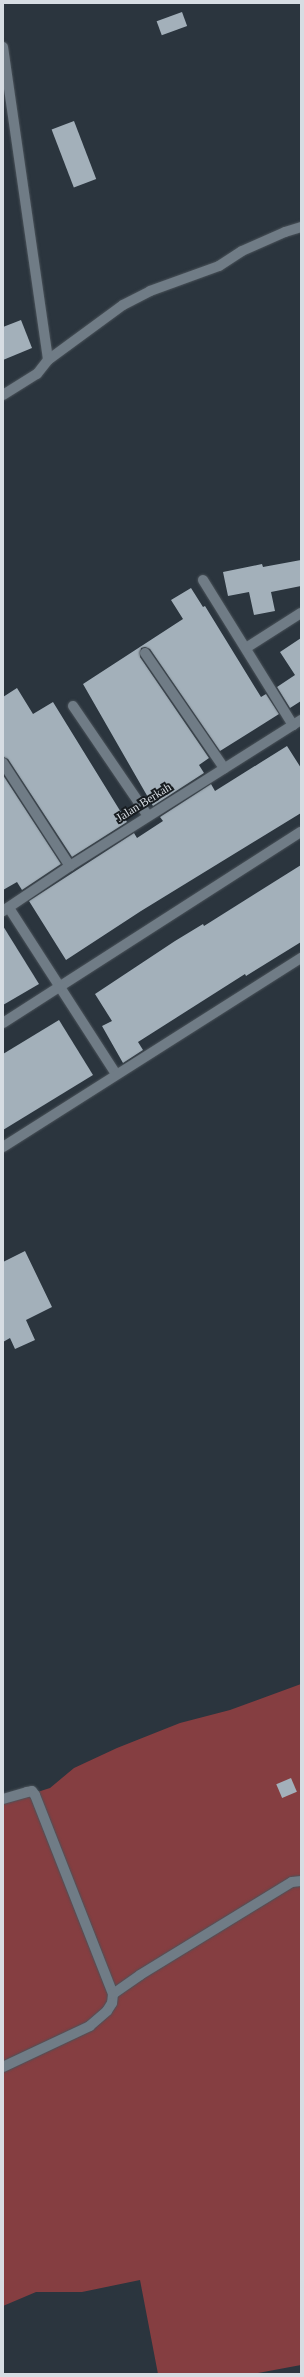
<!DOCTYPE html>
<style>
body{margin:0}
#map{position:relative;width:304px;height:2377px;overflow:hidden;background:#2b353e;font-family:"Times New Roman",serif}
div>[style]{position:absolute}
.green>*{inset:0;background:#853e41}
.building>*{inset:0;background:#a3b0ba;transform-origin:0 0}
.roads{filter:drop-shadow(0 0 1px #4a5259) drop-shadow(0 0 1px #4a5259)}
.minor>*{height:10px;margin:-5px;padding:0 5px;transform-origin:5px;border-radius:5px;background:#707c86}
span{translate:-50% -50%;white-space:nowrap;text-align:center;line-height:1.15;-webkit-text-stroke:4px #171c20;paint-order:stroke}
.street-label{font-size:12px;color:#d7dde3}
.frame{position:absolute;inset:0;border:4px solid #d7dde3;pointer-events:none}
</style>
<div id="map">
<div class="green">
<div style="clip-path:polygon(301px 1684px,301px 2365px,253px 2374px,158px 2374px,140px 2280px,82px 2292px,36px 2292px,3px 2306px,3px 1803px,50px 1788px,74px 1768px,117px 1748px,180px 1723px,230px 1710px)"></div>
</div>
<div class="building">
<div style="left:182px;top:12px;width:15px;height:27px;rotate:70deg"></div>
<div style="left:74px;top:121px;width:62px;height:24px;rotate:69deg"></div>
<div style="clip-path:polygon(21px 320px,32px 348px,3px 360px,3px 327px)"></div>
<div style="clip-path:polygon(301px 560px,301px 586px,271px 592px,275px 611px,254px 615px,249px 592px,228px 596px,223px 572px,262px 564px,263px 567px)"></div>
<div style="clip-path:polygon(191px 588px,203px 607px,205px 606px,261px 697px,266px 694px,279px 714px,220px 751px,150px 649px,145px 647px,141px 648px,140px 657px,209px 758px,199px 765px,204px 773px,153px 806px,83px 684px,183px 619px,171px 600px)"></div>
<div style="clip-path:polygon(301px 638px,301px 701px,290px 708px,277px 687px,295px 675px,280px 652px)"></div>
<div style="clip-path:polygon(17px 688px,33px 714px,53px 702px,127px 822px,72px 857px,8px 759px,3px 757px,3px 697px)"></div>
<div style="clip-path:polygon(287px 746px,301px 768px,301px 813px,141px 911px,66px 960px,29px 901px,134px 833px,137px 838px,163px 821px,160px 817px,211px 784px,215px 791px)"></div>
<div style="clip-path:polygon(3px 775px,61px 864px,22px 890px,17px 882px,3px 890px)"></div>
<div style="clip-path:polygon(301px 865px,301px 942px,246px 976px,245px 974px,138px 1042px,143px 1050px,123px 1063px,102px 1026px,112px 1021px,95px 994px,175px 941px,203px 924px,204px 926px)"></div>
<div style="clip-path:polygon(3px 926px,39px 984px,3px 1005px)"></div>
<div style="clip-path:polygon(59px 1020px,93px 1075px,3px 1130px,3px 1054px)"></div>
<div style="clip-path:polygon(25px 1251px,52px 1307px,26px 1320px,35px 1340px,15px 1349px,10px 1338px,3px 1342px,3px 1262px)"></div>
<div style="left:291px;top:1778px;width:15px;height:16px;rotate:67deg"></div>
</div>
<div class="roads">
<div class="minor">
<div style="left:3px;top:47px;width:316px;rotate:81.8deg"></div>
<div style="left:3px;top:395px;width:40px;rotate:-32deg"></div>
<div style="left:37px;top:374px;width:18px;rotate:-52deg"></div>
<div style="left:48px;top:360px;width:93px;rotate:-36.3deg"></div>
<div style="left:123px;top:305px;width:30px;rotate:-27deg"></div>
<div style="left:150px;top:291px;width:73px;rotate:-19.9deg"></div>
<div style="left:219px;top:266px;width:27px;rotate:-33deg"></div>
<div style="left:242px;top:251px;width:47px;rotate:-23.8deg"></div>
<div style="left:285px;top:232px;width:17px;rotate:-17deg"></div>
<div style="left:203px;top:580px;width:171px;rotate:58.2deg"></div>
<div style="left:246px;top:648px;width:65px;rotate:-32.5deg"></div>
<div style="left:145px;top:653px;width:140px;rotate:55.5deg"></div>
<div style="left:73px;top:706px;width:133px;rotate:55.7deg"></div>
<div style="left:3px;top:763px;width:123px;rotate:57deg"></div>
<div style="left:9px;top:908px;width:197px;rotate:57.2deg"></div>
<div style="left:3px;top:911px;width:81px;rotate:-33.9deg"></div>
<div style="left:70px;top:866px;width:273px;rotate:-32.3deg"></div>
<div style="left:3px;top:1023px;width:354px;rotate:-32.7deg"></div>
<div style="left:3px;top:1147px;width:353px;rotate:-32.4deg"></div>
<div style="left:3px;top:1799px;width:25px;rotate:-16deg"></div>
<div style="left:27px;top:1792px;width:5px;rotate:-11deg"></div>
<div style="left:32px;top:1791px;width:5px;rotate:53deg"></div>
<div style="left:35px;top:1795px;width:214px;rotate:68.6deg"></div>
<div style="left:113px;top:1994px;width:9px;rotate:96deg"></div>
<div style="left:112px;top:2003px;width:9px;rotate:122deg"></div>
<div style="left:107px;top:2011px;width:23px;rotate:139deg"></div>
<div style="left:90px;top:2026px;width:96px;rotate:154.8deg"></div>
<div style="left:113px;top:1994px;width:33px;rotate:-35deg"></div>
<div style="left:140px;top:1975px;width:178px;rotate:-31.5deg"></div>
<div style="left:292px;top:1882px;width:9px;rotate:-6deg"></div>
</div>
</div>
<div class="street-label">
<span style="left:144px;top:803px;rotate:-32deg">Jalan Berkah</span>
</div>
<div class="frame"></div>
</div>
